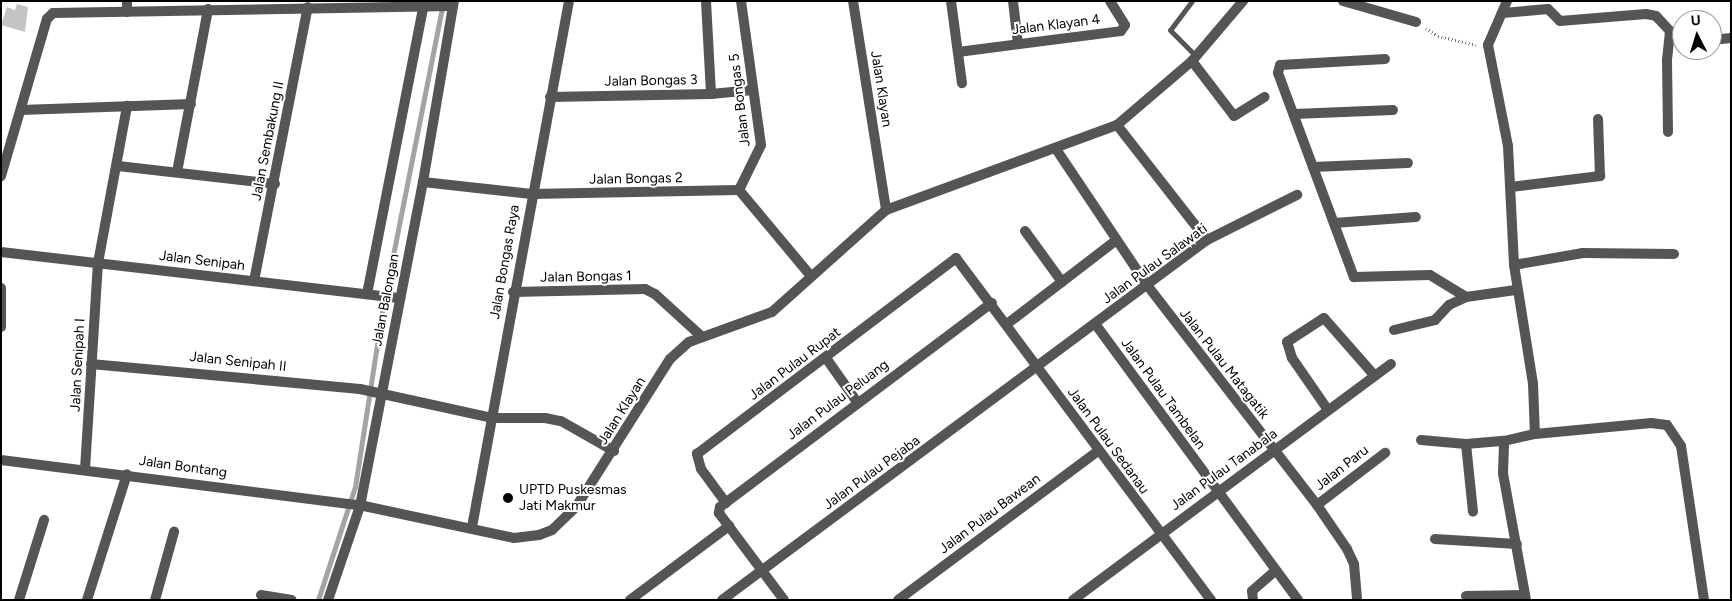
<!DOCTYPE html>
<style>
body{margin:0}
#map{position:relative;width:1732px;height:601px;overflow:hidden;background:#fff;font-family:Figtree,sans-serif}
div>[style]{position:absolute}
.stream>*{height:4.5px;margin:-2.25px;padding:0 2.25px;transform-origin:2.25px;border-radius:2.25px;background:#a3a3a3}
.building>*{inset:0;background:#c4c4c4}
.path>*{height:2.5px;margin-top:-1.25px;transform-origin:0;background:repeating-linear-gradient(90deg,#777 0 1px,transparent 0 3.5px)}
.lane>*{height:5px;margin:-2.5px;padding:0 2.5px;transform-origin:2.5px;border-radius:2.5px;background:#555}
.street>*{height:10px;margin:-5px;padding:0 5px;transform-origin:5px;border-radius:5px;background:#555}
.dots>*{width:14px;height:14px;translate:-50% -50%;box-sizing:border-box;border:2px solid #fff;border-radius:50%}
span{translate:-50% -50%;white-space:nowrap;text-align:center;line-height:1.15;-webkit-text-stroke:4px #fff;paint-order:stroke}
.street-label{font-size:14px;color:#000}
.poi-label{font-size:14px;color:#000}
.left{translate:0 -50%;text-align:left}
.frame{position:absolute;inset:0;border:2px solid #000;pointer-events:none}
.north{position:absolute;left:1672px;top:10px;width:50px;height:50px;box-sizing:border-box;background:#fff;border:1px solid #999;border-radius:50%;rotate:355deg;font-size:14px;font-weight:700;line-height:20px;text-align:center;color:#000}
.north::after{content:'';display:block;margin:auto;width:18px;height:22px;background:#000;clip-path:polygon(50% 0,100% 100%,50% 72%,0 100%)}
</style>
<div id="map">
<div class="stream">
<div style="left:318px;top:600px;width:119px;rotate:-71.9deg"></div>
<div style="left:355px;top:487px;width:183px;rotate:-81.2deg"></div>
<div style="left:383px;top:306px;width:304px;rotate:-78.8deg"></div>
</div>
<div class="building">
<div style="clip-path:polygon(17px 4px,28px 7px,25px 32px,1px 25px,7px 7px,15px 10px)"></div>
</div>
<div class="path">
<div style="left:1426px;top:28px;width:14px;rotate:34deg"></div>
<div style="left:1438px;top:36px;width:39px;rotate:13deg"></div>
</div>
<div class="lane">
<div style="left:1192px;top:1px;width:36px;rotate:127deg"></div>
<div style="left:1170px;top:30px;width:37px;rotate:45deg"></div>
</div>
<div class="street">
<div style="left:706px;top:1px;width:93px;rotate:86.9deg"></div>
<div style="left:853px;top:1px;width:212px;rotate:81deg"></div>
<div style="left:951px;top:1px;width:83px;rotate:82.4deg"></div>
<div style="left:1013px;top:1px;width:43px;rotate:83.4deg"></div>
<div style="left:1343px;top:1px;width:76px;rotate:16deg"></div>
<div style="left:1507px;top:1px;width:48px;rotate:113.4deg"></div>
<div style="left:1488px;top:45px;width:103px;rotate:78.8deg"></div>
<div style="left:1508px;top:146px;width:119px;rotate:87.1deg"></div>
<div style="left:1514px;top:265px;width:120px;rotate:80.9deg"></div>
<div style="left:1533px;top:383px;width:51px;rotate:87.8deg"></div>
<div style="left:127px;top:12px;width:11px;rotate:-90deg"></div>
<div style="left:1503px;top:13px;width:45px;rotate:-5.1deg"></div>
<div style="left:1548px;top:9px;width:17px;rotate:45deg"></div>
<div style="left:1560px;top:21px;width:86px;rotate:-4.7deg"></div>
<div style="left:1646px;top:14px;width:10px;rotate:11deg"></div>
<div style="left:1656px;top:16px;width:21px;rotate:47deg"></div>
<div style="left:1670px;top:31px;width:13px;rotate:23deg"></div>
<div style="left:1712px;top:40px;width:19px;rotate:-6deg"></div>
<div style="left:958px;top:52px;width:164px;rotate:-7.3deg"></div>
<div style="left:1121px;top:31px;width:7px;rotate:-56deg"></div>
<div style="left:1125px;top:25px;width:28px;rotate:-122deg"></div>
<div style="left:1385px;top:59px;width:105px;rotate:176.7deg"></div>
<div style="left:1280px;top:65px;width:8px;rotate:104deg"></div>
<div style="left:1278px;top:73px;width:218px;rotate:69.6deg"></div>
<div style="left:1354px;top:277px;width:76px;rotate:-1.5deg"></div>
<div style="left:1430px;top:275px;width:42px;rotate:31.4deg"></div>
<div style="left:1192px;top:61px;width:69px;rotate:52.6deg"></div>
<div style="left:1234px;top:116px;width:36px;rotate:-32deg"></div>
<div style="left:550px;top:97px;width:161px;rotate:-1.1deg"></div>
<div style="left:711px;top:94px;width:42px;rotate:-5.4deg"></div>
<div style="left:21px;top:110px;width:170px;rotate:-2deg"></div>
<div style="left:1294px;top:114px;width:99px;rotate:-2.3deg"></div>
<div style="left:1117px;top:125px;width:146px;rotate:52deg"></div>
<div style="left:1668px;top:132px;width:72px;rotate:-90.8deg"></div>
<div style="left:1667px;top:60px;width:29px;rotate:-84deg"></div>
<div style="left:1056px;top:149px;width:164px;rotate:56.2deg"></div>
<div style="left:1147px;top:285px;width:278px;rotate:52.3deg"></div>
<div style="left:1317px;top:505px;width:53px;rotate:55.7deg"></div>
<div style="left:1347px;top:549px;width:17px;rotate:65deg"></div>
<div style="left:1354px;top:564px;width:36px;rotate:85deg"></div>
<div style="left:118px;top:166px;width:158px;rotate:6.5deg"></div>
<div style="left:1313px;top:167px;width:95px;rotate:-2.4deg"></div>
<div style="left:177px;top:172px;width:166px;rotate:-79.2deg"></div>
<div style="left:1px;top:176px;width:164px;rotate:-73.7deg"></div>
<div style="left:47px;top:19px;width:8px;rotate:-45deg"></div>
<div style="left:53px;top:13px;width:400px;rotate:-1deg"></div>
<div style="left:423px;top:182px;width:109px;rotate:6.3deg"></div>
<div style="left:531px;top:194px;width:208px;rotate:-1.1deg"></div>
<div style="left:1511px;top:187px;width:90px;rotate:-7deg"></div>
<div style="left:1600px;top:176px;width:57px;rotate:-92deg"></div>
<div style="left:739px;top:190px;width:50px;rotate:-63.9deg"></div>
<div style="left:761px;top:145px;width:145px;rotate:-97.9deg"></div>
<div style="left:739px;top:190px;width:112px;rotate:50.1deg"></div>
<div style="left:1334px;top:223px;width:82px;rotate:-4.2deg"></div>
<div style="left:1025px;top:231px;width:63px;rotate:54deg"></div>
<div style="left:1px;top:252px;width:402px;rotate:6.6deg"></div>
<div style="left:1514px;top:265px;width:70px;rotate:-9.9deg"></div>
<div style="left:1583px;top:253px;width:91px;rotate:0.6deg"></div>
<div style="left:254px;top:281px;width:279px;rotate:-78.9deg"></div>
<div style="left:1px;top:288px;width:39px;rotate:90deg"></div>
<div style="left:513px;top:292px;width:132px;rotate:-1.3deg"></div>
<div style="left:645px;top:289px;width:11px;rotate:27deg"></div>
<div style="left:655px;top:294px;width:62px;rotate:42.4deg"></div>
<div style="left:367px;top:294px;width:296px;rotate:-78.9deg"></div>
<div style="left:1007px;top:324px;width:136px;rotate:-37.5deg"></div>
<div style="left:1096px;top:325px;width:341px;rotate:53.7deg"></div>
<div style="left:1394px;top:330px;width:42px;rotate:-13.7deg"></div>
<div style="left:1435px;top:320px;width:21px;rotate:-47deg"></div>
<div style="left:1449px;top:305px;width:19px;rotate:-25deg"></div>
<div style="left:1466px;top:297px;width:50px;rotate:-8deg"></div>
<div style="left:826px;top:358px;width:54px;rotate:54.8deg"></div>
<div style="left:91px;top:364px;width:270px;rotate:5.3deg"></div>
<div style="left:360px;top:389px;width:135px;rotate:12.4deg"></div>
<div style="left:492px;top:418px;width:53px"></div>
<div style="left:545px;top:418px;width:16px;rotate:11deg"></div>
<div style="left:561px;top:421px;width:61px;rotate:29.5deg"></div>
<div style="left:1328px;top:410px;width:63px;rotate:-124.7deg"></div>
<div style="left:1292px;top:358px;width:17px;rotate:-107deg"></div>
<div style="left:1287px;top:342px;width:44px;rotate:-33deg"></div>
<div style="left:1324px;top:318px;width:77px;rotate:48.7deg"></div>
<div style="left:1421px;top:440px;width:45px;rotate:5.1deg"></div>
<div style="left:1466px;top:444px;width:38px;rotate:-5deg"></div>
<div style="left:1466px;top:444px;width:68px;rotate:84.1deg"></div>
<div style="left:1px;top:460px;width:366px;rotate:7.2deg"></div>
<div style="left:364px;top:506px;width:153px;rotate:12deg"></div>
<div style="left:514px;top:538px;width:25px;rotate:-7deg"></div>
<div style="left:539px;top:535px;width:14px;rotate:-21deg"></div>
<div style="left:552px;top:530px;width:33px;rotate:-44deg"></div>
<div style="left:576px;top:507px;width:175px;rotate:-57.6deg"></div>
<div style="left:670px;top:359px;width:25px;rotate:-42deg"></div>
<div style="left:689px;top:342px;width:88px;rotate:-19.9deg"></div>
<div style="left:772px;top:312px;width:153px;rotate:-41.8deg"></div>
<div style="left:886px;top:210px;width:246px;rotate:-20.2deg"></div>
<div style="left:1117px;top:125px;width:99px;rotate:-40.5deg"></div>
<div style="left:1192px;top:61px;width:79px;rotate:-49.6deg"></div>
<div style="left:85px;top:469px;width:206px;rotate:-86.4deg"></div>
<div style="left:98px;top:263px;width:160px;rotate:-79.5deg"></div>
<div style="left:726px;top:503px;width:42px;rotate:-126.3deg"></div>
<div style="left:701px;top:469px;width:16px;rotate:-105deg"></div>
<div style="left:697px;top:454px;width:325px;rotate:-37.1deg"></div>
<div style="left:956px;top:258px;width:427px;rotate:53.3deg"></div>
<div style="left:1317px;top:505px;width:86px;rotate:-37.4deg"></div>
<div style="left:472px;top:527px;width:535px;rotate:-79.55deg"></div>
<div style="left:1435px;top:539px;width:82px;rotate:3.5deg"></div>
<div style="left:261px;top:595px;width:31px;rotate:9deg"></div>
<div style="left:1466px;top:596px;width:59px;rotate:-1deg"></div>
<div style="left:19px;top:600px;width:84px;rotate:-72.6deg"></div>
<div style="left:87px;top:600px;width:132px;rotate:-72.4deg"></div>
<div style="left:155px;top:600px;width:71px;rotate:-74.4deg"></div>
<div style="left:328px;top:600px;width:99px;rotate:-71.2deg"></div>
<div style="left:360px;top:506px;width:330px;rotate:-79deg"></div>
<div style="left:423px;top:182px;width:184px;rotate:-80.3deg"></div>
<div style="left:630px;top:600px;width:124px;rotate:-36.8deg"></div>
<div style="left:722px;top:600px;width:604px;rotate:-36.59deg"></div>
<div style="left:1207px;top:240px;width:101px;rotate:-26.6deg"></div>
<div style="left:784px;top:600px;width:109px;rotate:-126.8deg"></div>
<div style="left:719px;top:513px;width:6px;rotate:-81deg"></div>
<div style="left:720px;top:507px;width:340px;rotate:-36.9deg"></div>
<div style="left:898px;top:600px;width:249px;rotate:-36.7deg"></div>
<div style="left:1073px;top:600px;width:396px;rotate:-36.6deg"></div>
<div style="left:1253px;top:600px;width:9px;rotate:-96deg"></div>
<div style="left:1252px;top:591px;width:30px;rotate:-41deg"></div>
<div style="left:1526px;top:600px;width:129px;rotate:-100.3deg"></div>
<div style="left:1503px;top:473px;width:32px;rotate:-88deg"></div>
<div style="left:1504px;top:441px;width:32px;rotate:-13deg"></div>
<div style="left:1535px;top:434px;width:117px;rotate:-5.4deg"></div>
<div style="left:1651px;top:423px;width:16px;rotate:7deg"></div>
<div style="left:1667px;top:425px;width:25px;rotate:56deg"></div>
<div style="left:1681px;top:446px;width:156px;rotate:81.5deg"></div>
</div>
<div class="dots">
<div style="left:508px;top:498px;background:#000"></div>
</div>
<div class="street-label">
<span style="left:1056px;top:25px;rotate:-7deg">Jalan Klayan 4</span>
<span style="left:651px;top:81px;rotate:-1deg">Jalan Bongas 3</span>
<span style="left:881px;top:89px;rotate:81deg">Jalan Klayan</span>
<span style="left:740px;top:100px;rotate:-97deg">Jalan Bongas 5</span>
<span style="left:268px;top:141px;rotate:-79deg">Jalan Sembakung II</span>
<span style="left:636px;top:179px;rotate:-1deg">Jalan Bongas 2</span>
<span style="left:202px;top:261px;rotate:7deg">Jalan Senipah</span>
<span style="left:505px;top:262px;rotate:-80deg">Jalan Bongas Raya</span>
<span style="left:1155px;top:264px;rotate:-36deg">Jalan Pulau Salawati</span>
<span style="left:586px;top:277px;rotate:-1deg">Jalan Bongas 1</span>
<span style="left:386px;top:300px;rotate:-79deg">Jalan Balongan</span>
<span style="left:238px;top:362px;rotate:6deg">Jalan Senipah II</span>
<span style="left:795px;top:364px;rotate:-37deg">Jalan Pulau Rupat</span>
<span style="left:1224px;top:364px;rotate:52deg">Jalan Pulau Matagatik</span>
<span style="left:78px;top:365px;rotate:-87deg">Jalan Senipah I</span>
<span style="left:1163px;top:394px;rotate:54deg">Jalan Pulau Tambelan</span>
<span style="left:838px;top:400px;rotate:-37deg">Jalan Pulau Peluang</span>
<span style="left:622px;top:411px;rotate:-58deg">Jalan Klayan</span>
<span style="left:1108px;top:441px;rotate:54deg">Jalan Pulau Sedanau</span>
<span style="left:183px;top:467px;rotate:8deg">Jalan Bontang</span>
<span style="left:1342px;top:468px;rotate:-38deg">Jalan Paru</span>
<span style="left:1224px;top:470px;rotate:-36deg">Jalan Pulau Tanabala</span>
<span style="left:872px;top:473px;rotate:-36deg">Jalan Pulau Pejaba</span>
<span style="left:990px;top:514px;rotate:-37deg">Jalan Pulau Bawean</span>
</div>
<div class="poi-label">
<span class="left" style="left:519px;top:498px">UPTD Puskesmas<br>Jati Makmur</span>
</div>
<div class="frame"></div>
<div class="north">U</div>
</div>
